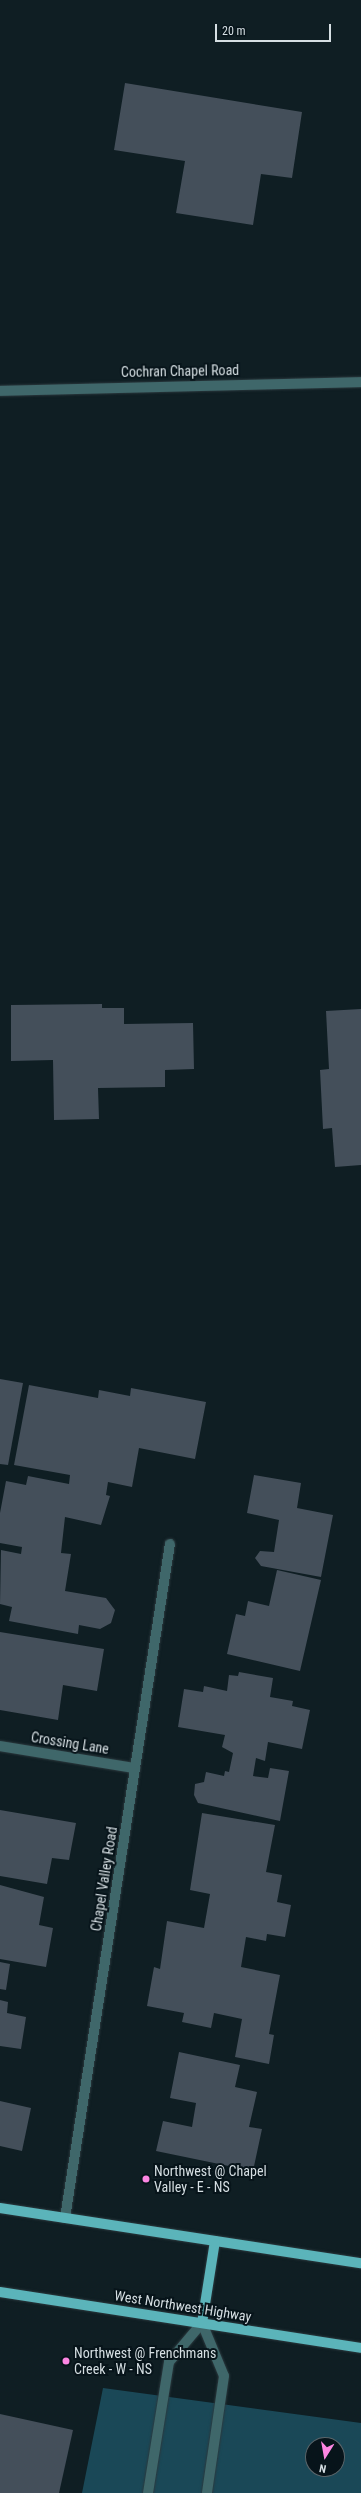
<!DOCTYPE html>
<style>
body{margin:0}
#map{position:relative;width:361px;height:2493px;overflow:hidden;background:#0f1e23;font-family:"Roboto Condensed",sans-serif}
div>[style]{position:absolute}
.green>*{inset:0;background:#1a4857}
.building>*{inset:0;background:#444f5a}
.roads{filter:drop-shadow(0 0 1px #2b393e) drop-shadow(0 0 1px #2b393e)}
.minor>*{height:10px;margin:-5px;padding:0 5px;transform-origin:5px;border-radius:5px;background:#3f676a}
.major>*{height:10px;margin:-5px;padding:0 5px;transform-origin:5px;border-radius:5px;background:#5bb4ba}
.dots>*{width:11px;height:11px;translate:-50% -50%;box-sizing:border-box;border:2px solid #07141a;border-radius:50%}
span{translate:-50% -50%;white-space:nowrap;text-align:center;line-height:1.15;-webkit-text-stroke:4px #07141a;paint-order:stroke}
.street-label{font-size:14px;color:#d6dfe3}
.poi-label{font-size:14px;color:#d6dfe3}
.left{translate:0 -50%;text-align:left}
.north{position:absolute;left:305px;top:2437px;width:40px;height:40px;box-sizing:border-box;background:#07141a;border:1px solid #5a656a;border-radius:50%;rotate:191deg;font-size:11px;font-weight:700;line-height:16px;text-align:center;color:#d6dfe3}
.north::after{content:'';display:block;margin:auto;width:14px;height:18px;background:#fd86e2;clip-path:polygon(50% 0,100% 100%,50% 72%,0 100%)}
.scale{position:absolute;left:215px;top:24px;width:116px;height:18px;box-sizing:border-box;border:2px solid #d6dfe3;border-top:0;padding-left:5px;font-size:12px;line-height:14px;white-space:nowrap;color:#d6dfe3;-webkit-text-stroke:3px #07141a;paint-order:stroke}
</style>
<div id="map">
<div class="green">
<div style="clip-path:polygon(evenodd,103px 2388px,361px 2423px,361px 2493px,82px 2493px,103px 2388px,313px 2445px,337px 2445px,337px 2469px,313px 2469px,313px 2445px)"></div>
</div>
<div class="building">
<div style="clip-path:polygon(125px 83px,302px 112px,292px 178px,261px 174px,253px 225px,176px 213px,185px 161px,114px 150px)"></div>
<div style="clip-path:polygon(102px 1004px,102px 1008px,124px 1008px,124px 1024px,193px 1023px,194px 1069px,165px 1070px,165px 1087px,98px 1088px,99px 1119px,54px 1120px,53px 1060px,11px 1061px,11px 1005px)"></div>
<div style="clip-path:polygon(361px 1009px,361px 1165px,335px 1167px,332px 1128px,323px 1129px,320px 1070px,329px 1069px,326px 1011px)"></div>
<div style="clip-path:polygon(0 1379px,23px 1383px,8px 1465px,0 1464px)"></div>
<div style="clip-path:polygon(29px 1385px,98px 1398px,99px 1390px,130px 1396px,131px 1388px,206px 1402px,195px 1459px,139px 1448px,132px 1487px,108px 1482px,106px 1495px,110px 1496px,101px 1525px,65px 1517px,61px 1553px,71px 1554px,65px 1591px,106px 1598px,115px 1610px,111px 1623px,100px 1629px,79px 1625px,78px 1634px,9px 1621px,12px 1607px,0 1604px,1px 1550px,21px 1554px,22px 1547px,0 1543px,0 1513px,6px 1481px,26px 1485px,28px 1476px,69px 1484px,70px 1475px,14px 1465px)"></div>
<div style="clip-path:polygon(254px 1475px,301px 1483px,297px 1508px,333px 1515px,321px 1577px,261px 1566px,255px 1558px,260px 1551px,274px 1552px,279px 1520px,247px 1513px)"></div>
<div style="clip-path:polygon(277px 1570px,321px 1580px,300px 1671px,227px 1654px,236px 1614px,245px 1616px,248px 1601px,269px 1606px)"></div>
<div style="clip-path:polygon(0 1632px,104px 1649px,97px 1691px,63px 1685px,58px 1720px,0 1710px)"></div>
<div style="clip-path:polygon(239px 1672px,273px 1678px,270px 1697px,293px 1701px,292px 1706px,310px 1710px,302px 1749px,268px 1742px,265px 1761px,256px 1758px,253px 1776px,268px 1778px,270px 1768px,289px 1771px,280px 1821px,198px 1803px,194px 1795px,195px 1784px,204px 1782px,206px 1772px,224px 1776px,225px 1771px,229px 1772px,233px 1753px,222px 1747px,225px 1735px,178px 1727px,184px 1689px,203px 1692px,204px 1686px,227px 1691px,229px 1675px,238px 1676px)"></div>
<div style="clip-path:polygon(0 1810px,76px 1823px,69px 1860px,52px 1858px,47px 1884px,0 1876px)"></div>
<div style="clip-path:polygon(202px 1813px,275px 1825px,266px 1872px,282px 1875px,277px 1902px,291px 1905px,285px 1937px,267px 1934px,266px 1941px,246px 1937px,241px 1967px,280px 1975px,269px 2034px,274px 2035px,269px 2064px,235px 2057px,242px 2019px,214px 2013px,211px 2028px,182px 2022px,184px 2013px,147px 2006px,154px 1967px,160px 1969px,167px 1921px,204px 1928px,210px 1894px,190px 1890px)"></div>
<div style="clip-path:polygon(0 1885px,44px 1897px,39px 1925px,53px 1928px,46px 1967px,0 1959px)"></div>
<div style="clip-path:polygon(0 1962px,10px 1964px,6px 1990px,0 1989px)"></div>
<div style="clip-path:polygon(0 2000px,8px 2002px,7px 2013px,26px 2017px,21px 2049px,0 2046px)"></div>
<div style="clip-path:polygon(179px 2052px,240px 2065px,235px 2087px,257px 2092px,249px 2127px,262px 2129px,253px 2171px,156px 2151px,163px 2121px,192px 2127px,196px 2103px,170px 2098px)"></div>
<div style="clip-path:polygon(0 2101px,31px 2108px,22px 2151px,0 2146px)"></div>
<div style="clip-path:polygon(0 2414px,73px 2430px,59px 2493px,0 2493px)"></div>
</div>
<div class="roads">
<div class="minor">
<div style="left:0;top:391px;width:361px;rotate:-1.4deg"></div>
<div style="left:0;top:1746px;width:137px;rotate:9.3deg"></div>
<div style="left:65px;top:2218px;width:682px;rotate:-81.15deg"></div>
<div style="left:148px;top:2493px;width:133px;rotate:-80.9deg"></div>
<div style="left:169px;top:2362px;width:51px;rotate:-49.8deg"></div>
<div style="left:202px;top:2323px;width:57px;rotate:67.5deg"></div>
<div style="left:224px;top:2376px;width:118px;rotate:98.3deg"></div>
</div>
<div class="major">
<div style="left:0;top:2208px;width:365px;rotate:8.7deg"></div>
<div style="left:0;top:2292px;width:365px;rotate:8.8deg"></div>
<div style="left:202px;top:2323px;width:83px;rotate:-81deg"></div>
</div>
</div>
<div class="dots">
<div style="left:146px;top:2179px;background:#fd86e2"></div>
<div style="left:66px;top:2361px;background:#fd86e2"></div>
</div>
<div class="street-label">
<span style="left:180px;top:371px;rotate:-1deg">Cochran Chapel Road</span>
<span style="left:70px;top:1743px;rotate:9deg">Crossing Lane</span>
<span style="left:104px;top:1879px;rotate:-81deg">Chapel Valley Road</span>
<span style="left:183px;top:2306px;rotate:9deg">West Northwest Highway</span>
</div>
<div class="poi-label">
<span class="left" style="left:154px;top:2179px">Northwest @ Chapel<br>Valley - E - NS</span>
<span class="left" style="left:74px;top:2361px">Northwest @ Frenchmans<br>Creek - W - NS</span>
</div>
<div class="north">N</div>
<div class="scale">20 m</div>
</div>
